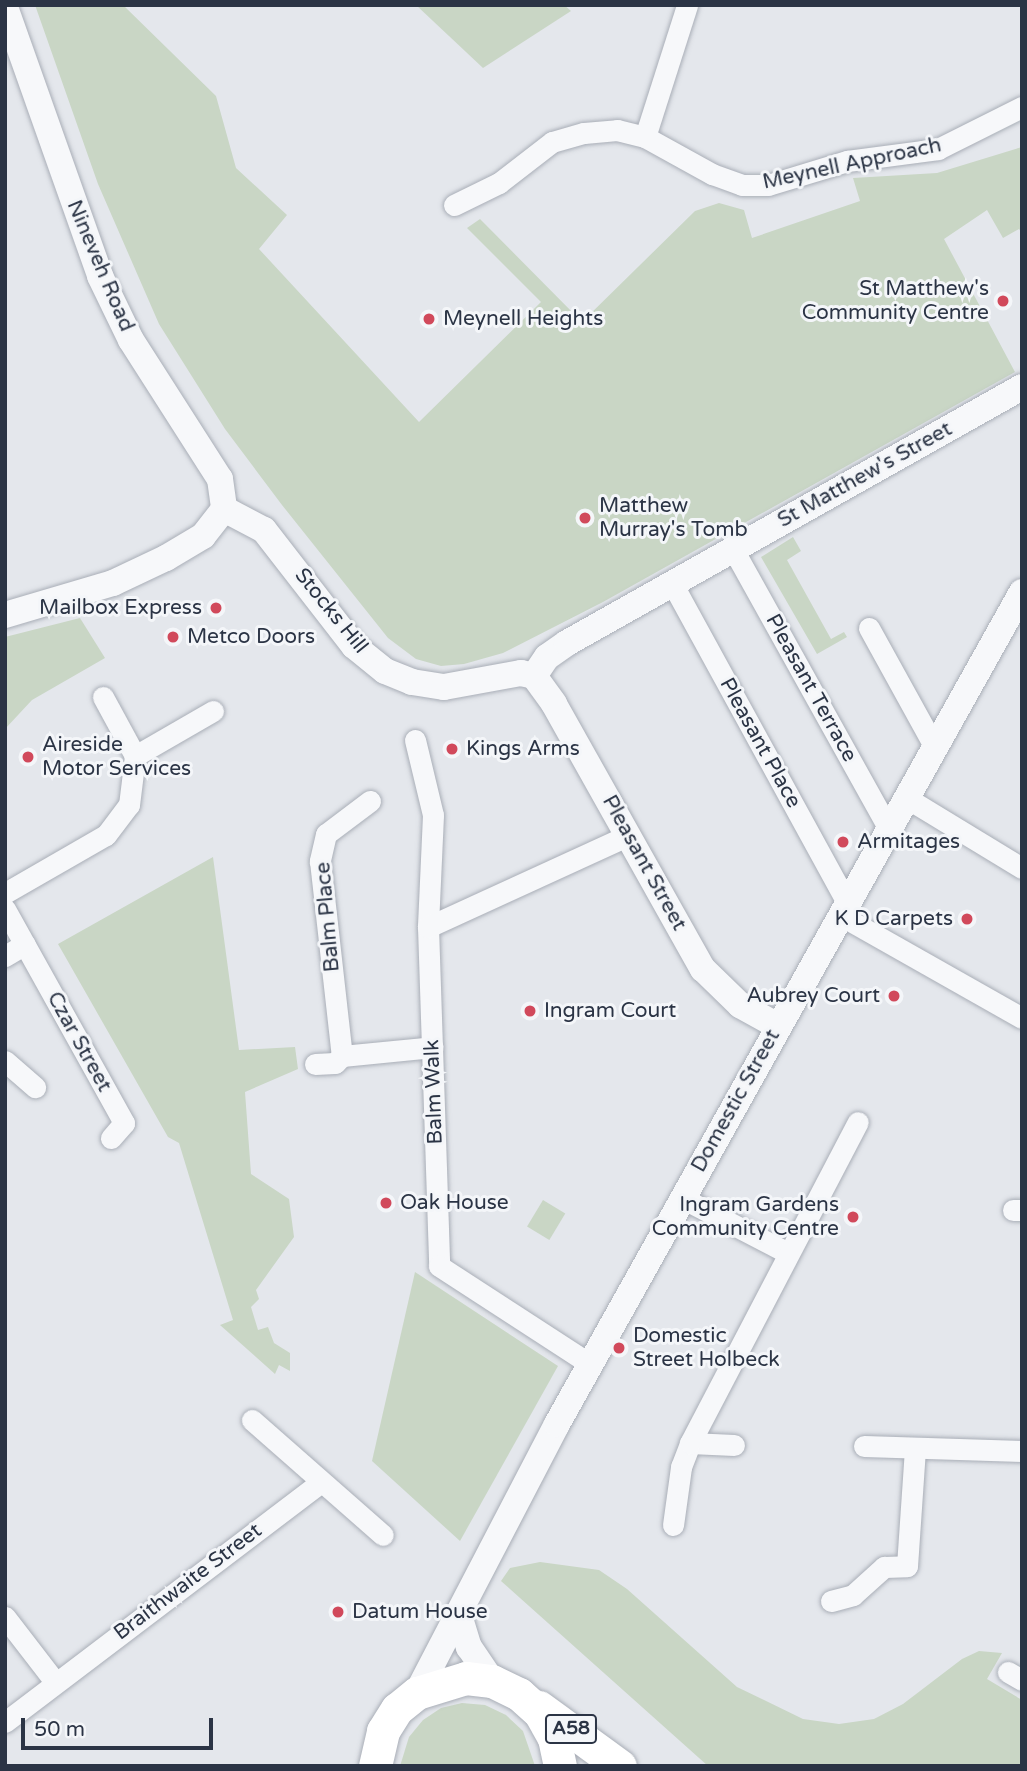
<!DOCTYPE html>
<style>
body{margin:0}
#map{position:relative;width:1027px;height:1771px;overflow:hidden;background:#e4e7ec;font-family:"Varela Round",sans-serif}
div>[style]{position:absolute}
.green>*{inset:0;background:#c9d6c5;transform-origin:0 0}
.roads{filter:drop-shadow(0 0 2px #a9aeb7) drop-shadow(0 0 2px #a9aeb7)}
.minor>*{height:21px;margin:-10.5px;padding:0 10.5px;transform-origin:10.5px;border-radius:10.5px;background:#f7f8fa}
.tertiary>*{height:26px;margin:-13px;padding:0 13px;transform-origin:13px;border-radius:13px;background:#f7f8fa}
.primary>*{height:33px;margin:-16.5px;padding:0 16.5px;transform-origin:16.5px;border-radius:16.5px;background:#fff}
.dots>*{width:19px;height:19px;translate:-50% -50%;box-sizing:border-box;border:4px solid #f4f6f9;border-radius:50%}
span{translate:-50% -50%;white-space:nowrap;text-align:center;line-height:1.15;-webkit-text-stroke:6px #f4f6f9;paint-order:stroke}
.shield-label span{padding:2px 5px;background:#f4f6f9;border:2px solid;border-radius:5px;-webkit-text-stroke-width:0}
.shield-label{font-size:19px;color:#2b3445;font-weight:700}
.street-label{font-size:21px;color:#2b3445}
.poi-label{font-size:21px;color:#2b3445}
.right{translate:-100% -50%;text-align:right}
.left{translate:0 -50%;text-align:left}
.frame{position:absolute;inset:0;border:7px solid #2b3445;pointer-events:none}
.scale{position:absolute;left:21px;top:1718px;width:192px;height:32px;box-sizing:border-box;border:4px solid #2b3445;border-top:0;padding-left:9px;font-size:21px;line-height:24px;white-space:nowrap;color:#2b3445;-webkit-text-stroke:5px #f4f6f9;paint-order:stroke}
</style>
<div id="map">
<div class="green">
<div style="clip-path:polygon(35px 5px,123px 5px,216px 96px,236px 168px,287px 215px,259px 249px,419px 422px,541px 302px,467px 228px,480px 219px,582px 322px,695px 211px,719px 203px,744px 210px,752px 238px,860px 201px,853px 178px,937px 173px,1022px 147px,1022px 233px,1019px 229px,1003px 238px,987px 210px,944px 239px,1015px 372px,603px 602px,503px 653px,464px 664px,441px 666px,416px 659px,388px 638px,282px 505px,225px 429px,159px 324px,98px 184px)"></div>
<div style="clip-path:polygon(416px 5px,564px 5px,571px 11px,483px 68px)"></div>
<div style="clip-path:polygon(793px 537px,801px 551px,787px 560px,831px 639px,844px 632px,847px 637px,817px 654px,761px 557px)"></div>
<div style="clip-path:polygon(80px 618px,105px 658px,32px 700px,5px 729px,5px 637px)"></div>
<div style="clip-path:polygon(213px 857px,239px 1050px,295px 1047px,298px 1069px,245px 1092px,251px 1174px,289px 1199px,294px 1237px,256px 1290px,259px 1299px,251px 1307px,258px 1330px,268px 1327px,274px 1343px,290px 1353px,290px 1371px,279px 1365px,275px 1374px,220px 1325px,233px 1320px,179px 1143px,168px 1137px,58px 944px)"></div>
<div style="left:543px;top:1200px;width:26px;height:31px;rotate:31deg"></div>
<div style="clip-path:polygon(415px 1272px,558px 1366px,460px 1541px,372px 1461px)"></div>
<div style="clip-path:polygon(540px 1562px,599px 1570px,627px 1589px,737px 1687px,803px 1719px,839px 1724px,874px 1719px,903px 1704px,962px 1659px,979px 1651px,1002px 1653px,987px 1679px,1022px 1700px,1022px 1766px,708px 1766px,501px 1581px,510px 1568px)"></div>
<div style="clip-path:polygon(462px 1703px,485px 1705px,506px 1715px,523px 1731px,535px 1766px,400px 1766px,409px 1737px,423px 1720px,441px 1708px)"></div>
</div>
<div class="roads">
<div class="minor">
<div style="left:645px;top:137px;width:139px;rotate:-72.3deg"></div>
<div style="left:454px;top:205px;width:50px;rotate:-26.1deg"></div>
<div style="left:499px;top:183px;width:67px;rotate:-37.7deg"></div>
<div style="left:552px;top:142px;width:33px;rotate:-16deg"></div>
<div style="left:584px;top:133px;width:33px;rotate:-5deg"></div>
<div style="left:617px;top:130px;width:29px;rotate:14deg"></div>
<div style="left:645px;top:137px;width:77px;rotate:28.9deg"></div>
<div style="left:712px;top:174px;width:32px;rotate:20deg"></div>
<div style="left:742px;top:185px;width:26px"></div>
<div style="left:768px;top:185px;width:83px;rotate:-16.9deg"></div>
<div style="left:847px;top:161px;width:92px;rotate:-7.5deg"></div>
<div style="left:938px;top:149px;width:94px;rotate:-26.6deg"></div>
<div style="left:733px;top:549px;width:319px;rotate:60.9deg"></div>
<div style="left:672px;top:583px;width:364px;rotate:61.3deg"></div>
<div style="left:869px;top:628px;width:132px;rotate:61.1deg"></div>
<div style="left:103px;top:697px;width:67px;rotate:61.5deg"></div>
<div style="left:415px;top:740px;width:77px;rotate:76.5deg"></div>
<div style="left:433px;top:815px;width:112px;rotate:92.6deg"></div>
<div style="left:428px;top:927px;width:339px;rotate:88.1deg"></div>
<div style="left:439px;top:1266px;width:180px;rotate:33deg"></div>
<div style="left:905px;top:797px;width:137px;rotate:31.3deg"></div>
<div style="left:370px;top:801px;width:55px;rotate:143.1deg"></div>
<div style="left:326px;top:834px;width:28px;rotate:103deg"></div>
<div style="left:320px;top:861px;width:196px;rotate:83.6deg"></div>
<div style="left:342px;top:1056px;width:91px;rotate:-5.6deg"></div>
<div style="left:5px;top:893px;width:116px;rotate:-29.9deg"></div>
<div style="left:106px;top:835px;width:38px;rotate:-53deg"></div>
<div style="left:129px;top:805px;width:49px;rotate:-83deg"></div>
<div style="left:135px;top:756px;width:90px;rotate:-30deg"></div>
<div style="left:5px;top:909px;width:245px;rotate:60.9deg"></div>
<div style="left:124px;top:1123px;width:20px;rotate:131deg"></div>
<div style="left:840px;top:915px;width:209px;rotate:29.5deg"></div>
<div style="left:428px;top:927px;width:221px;rotate:-24.6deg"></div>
<div style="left:5px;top:956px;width:23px;rotate:-31deg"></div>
<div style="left:5px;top:1061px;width:40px;rotate:41deg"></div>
<div style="left:315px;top:1064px;width:20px;rotate:-3deg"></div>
<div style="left:335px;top:1063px;width:10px;rotate:-45deg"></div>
<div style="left:682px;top:1198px;width:119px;rotate:27.4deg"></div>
<div style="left:1013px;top:1210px;width:9px"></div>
<div style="left:252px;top:1420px;width:174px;rotate:41.3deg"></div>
<div style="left:690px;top:1443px;width:44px;rotate:2.6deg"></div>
<div style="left:864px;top:1446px;width:158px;rotate:1.8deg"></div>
<div style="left:673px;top:1525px;width:59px;rotate:-82.1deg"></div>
<div style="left:681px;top:1467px;width:26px;rotate:-69deg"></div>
<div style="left:690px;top:1443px;width:362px;rotate:-62.4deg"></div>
<div style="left:831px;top:1601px;width:23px;rotate:-15deg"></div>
<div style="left:853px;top:1595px;width:42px;rotate:-42.1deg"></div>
<div style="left:884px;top:1567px;width:23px;rotate:-2deg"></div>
<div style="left:907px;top:1566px;width:118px;rotate:-86.1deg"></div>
<div style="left:5px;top:1617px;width:82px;rotate:52.4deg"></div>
<div style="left:1008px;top:1672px;width:16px;rotate:30deg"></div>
<div style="left:5px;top:1722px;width:397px;rotate:-37.2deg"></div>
</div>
<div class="tertiary">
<div style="left:5px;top:7px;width:285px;rotate:70.5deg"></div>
<div style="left:100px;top:276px;width:71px;rotate:64.2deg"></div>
<div style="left:131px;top:340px;width:165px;rotate:57.4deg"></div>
<div style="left:220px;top:479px;width:30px;rotate:82deg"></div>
<div style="left:224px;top:509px;width:45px;rotate:27.7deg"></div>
<div style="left:264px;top:530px;width:147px;rotate:52.2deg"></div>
<div style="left:354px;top:646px;width:40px;rotate:39deg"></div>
<div style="left:385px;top:671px;width:29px;rotate:22deg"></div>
<div style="left:412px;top:682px;width:32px;rotate:9deg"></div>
<div style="left:444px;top:687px;width:78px;rotate:-10.3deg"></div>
<div style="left:521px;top:673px;width:13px;rotate:13deg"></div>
<div style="left:5px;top:615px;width:113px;rotate:-16.5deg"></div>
<div style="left:113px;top:583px;width:59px;rotate:-25.3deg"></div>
<div style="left:166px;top:558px;width:43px;rotate:-30.7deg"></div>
<div style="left:203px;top:536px;width:34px;rotate:-52deg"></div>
<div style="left:534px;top:676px;width:23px;rotate:-56deg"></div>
<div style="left:547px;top:657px;width:24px;rotate:-35deg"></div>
<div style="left:567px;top:643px;width:522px;rotate:-29.36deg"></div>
<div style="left:534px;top:676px;width:34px;rotate:54deg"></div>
<div style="left:554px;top:704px;width:304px;rotate:60.7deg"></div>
<div style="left:703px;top:969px;width:52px;rotate:44.2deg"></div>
<div style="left:740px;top:1005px;width:43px;rotate:28.9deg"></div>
<div style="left:459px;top:1615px;width:34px;rotate:73deg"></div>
<div style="left:469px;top:1647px;width:41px;rotate:55.9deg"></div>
<div style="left:417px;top:1693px;width:303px;rotate:-62.5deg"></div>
<div style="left:557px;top:1424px;width:953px;rotate:-60.8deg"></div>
</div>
<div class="primary">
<div style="left:539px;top:1707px;width:100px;rotate:36.1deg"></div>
<div style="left:375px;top:1766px;width:36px;rotate:-77deg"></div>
<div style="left:383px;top:1731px;width:26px;rotate:-58deg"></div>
<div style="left:397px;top:1709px;width:26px;rotate:-39deg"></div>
<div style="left:417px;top:1693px;width:51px;rotate:-17deg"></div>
<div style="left:466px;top:1678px;width:26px;rotate:7deg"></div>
<div style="left:492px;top:1681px;width:30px;rotate:26deg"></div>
<div style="left:519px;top:1694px;width:28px;rotate:42deg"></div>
<div style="left:540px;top:1713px;width:29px;rotate:61deg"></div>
<div style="left:554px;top:1738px;width:29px;rotate:78deg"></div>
</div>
</div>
<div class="dots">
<div style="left:1003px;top:301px;background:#d1495b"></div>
<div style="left:429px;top:319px;background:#d1495b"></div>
<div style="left:585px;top:518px;background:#d1495b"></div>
<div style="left:216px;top:608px;background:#d1495b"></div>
<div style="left:173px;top:637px;background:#d1495b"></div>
<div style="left:452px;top:749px;background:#d1495b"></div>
<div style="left:28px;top:757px;background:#d1495b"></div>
<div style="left:843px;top:842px;background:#d1495b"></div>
<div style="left:967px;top:919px;background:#d1495b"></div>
<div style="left:894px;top:996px;background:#d1495b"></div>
<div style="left:530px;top:1011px;background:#d1495b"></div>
<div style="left:386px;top:1203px;background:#d1495b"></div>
<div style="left:853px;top:1217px;background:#d1495b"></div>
<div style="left:619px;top:1348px;background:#d1495b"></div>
<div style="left:338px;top:1612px;background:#d1495b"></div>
</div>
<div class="shield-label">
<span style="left:571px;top:1729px">A58</span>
</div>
<div class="street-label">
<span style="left:852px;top:164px;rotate:-12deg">Meynell Approach</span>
<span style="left:100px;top:266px;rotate:67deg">Nineveh Road</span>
<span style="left:865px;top:475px;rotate:-29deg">St Matthew's Street</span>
<span style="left:331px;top:611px;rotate:51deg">Stocks Hill</span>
<span style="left:811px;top:688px;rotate:61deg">Pleasant Terrace</span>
<span style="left:760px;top:743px;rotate:61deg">Pleasant Place</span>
<span style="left:644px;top:863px;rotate:61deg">Pleasant Street</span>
<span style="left:328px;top:917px;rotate:-95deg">Balm Place</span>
<span style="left:79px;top:1042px;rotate:61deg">Czar Street</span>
<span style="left:434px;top:1092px;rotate:-92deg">Balm Walk</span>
<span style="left:736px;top:1101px;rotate:-61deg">Domestic Street</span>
<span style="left:188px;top:1582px;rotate:-37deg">Braithwaite Street</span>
</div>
<div class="poi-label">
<span class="right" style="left:989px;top:301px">St Matthew's<br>Community Centre</span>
<span class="left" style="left:443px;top:319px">Meynell Heights</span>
<span class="left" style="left:599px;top:518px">Matthew<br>Murray's Tomb</span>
<span class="right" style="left:202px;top:608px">Mailbox Express</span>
<span class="left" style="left:187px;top:637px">Metco Doors</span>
<span class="left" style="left:42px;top:757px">Aireside<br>Motor Services</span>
<span class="left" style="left:466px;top:749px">Kings Arms</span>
<span class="left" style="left:857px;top:842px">Armitages</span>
<span class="right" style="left:953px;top:919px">K D Carpets</span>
<span class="right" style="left:880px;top:996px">Aubrey Court</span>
<span class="left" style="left:544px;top:1011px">Ingram Court</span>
<span class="left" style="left:400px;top:1203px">Oak House</span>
<span class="right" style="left:839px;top:1217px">Ingram Gardens<br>Community Centre</span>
<span class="left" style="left:633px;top:1348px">Domestic<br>Street Holbeck</span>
<span class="left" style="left:352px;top:1612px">Datum House</span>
</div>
<div class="frame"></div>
<div class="scale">50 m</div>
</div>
